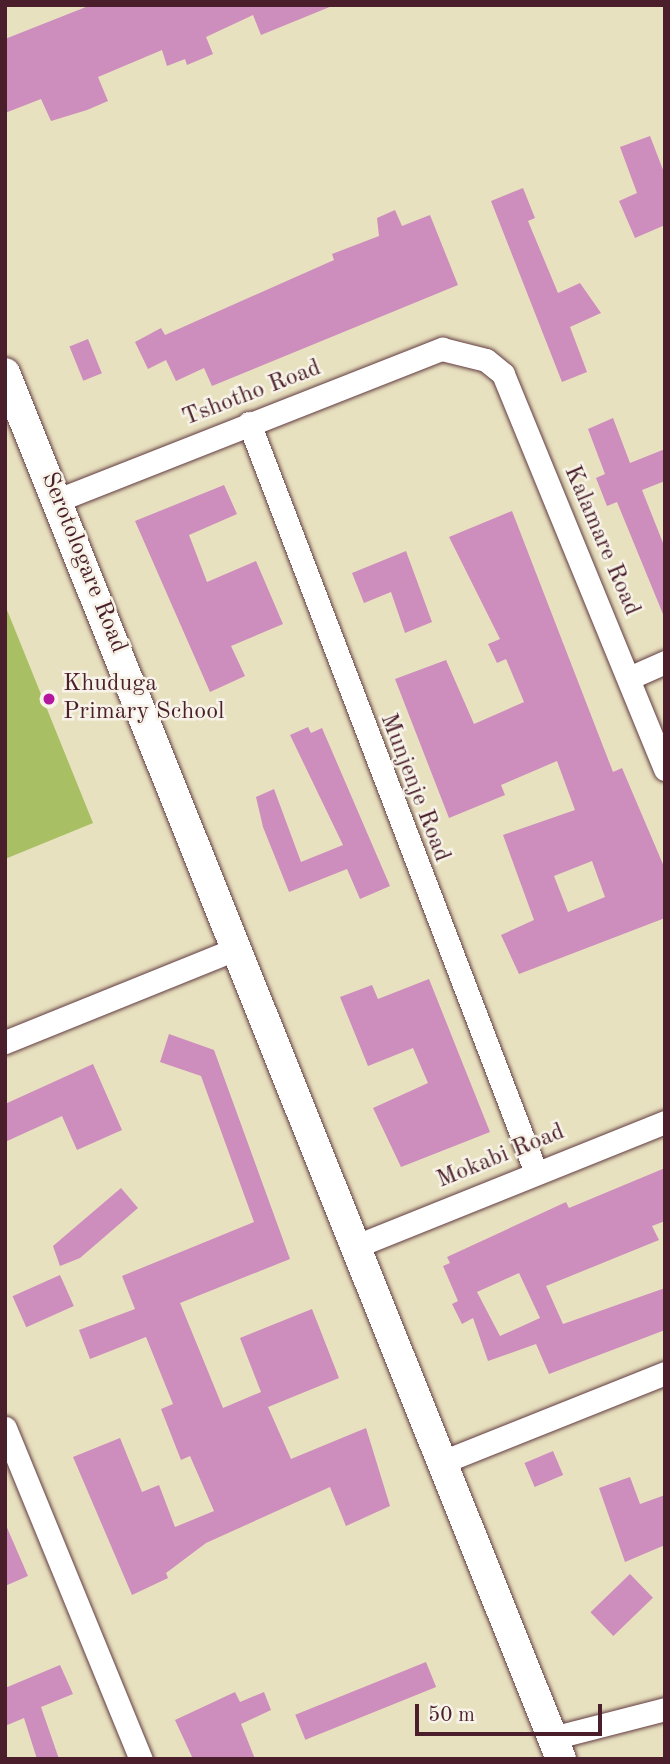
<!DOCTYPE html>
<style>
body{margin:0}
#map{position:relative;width:670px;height:1764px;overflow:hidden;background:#e8e1bf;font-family:"Old Standard TT",serif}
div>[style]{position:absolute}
.green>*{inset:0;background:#a8bf64}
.building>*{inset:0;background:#cd8dbd;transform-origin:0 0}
.roads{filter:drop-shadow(0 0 2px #623c41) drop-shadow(0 0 2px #623c41)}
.minor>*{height:23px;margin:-11.5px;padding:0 11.5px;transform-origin:11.5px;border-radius:11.5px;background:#fff}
.tertiary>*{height:30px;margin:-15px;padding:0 15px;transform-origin:15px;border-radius:15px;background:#fff}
.dots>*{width:19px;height:19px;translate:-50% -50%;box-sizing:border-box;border:4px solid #f7f3e8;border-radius:50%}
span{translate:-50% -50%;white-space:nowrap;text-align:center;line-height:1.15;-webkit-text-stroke:5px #f7f3e8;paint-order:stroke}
.street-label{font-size:24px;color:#4a1f2b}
.poi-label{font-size:24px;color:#4a1f2b}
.left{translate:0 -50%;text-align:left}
.frame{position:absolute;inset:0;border:7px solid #4a1f2b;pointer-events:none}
.scale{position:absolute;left:415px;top:1704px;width:187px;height:32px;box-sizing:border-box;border:4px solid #4a1f2b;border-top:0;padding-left:9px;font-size:21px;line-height:24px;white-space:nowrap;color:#4a1f2b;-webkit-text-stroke:5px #f7f3e8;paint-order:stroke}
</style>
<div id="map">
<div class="green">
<div style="clip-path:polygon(5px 605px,93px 823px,5px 859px)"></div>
</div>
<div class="building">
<div style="clip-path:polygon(91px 5px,332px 5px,332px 6px,261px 35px,253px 15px,206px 37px,213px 54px,187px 65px,185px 59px,167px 66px,162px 50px,98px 77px,108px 101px,87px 110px,51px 121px,41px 99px,5px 113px,5px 39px)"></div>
<div style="clip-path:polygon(650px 136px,665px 175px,665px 225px,635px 238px,619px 201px,637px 193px,620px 147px)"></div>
<div style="clip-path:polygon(523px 188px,535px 218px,528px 221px,558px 293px,580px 283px,601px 313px,570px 327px,587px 372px,562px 382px,491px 201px)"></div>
<div style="clip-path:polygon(395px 210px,402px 226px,430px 215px,458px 285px,212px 386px,204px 368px,176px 381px,166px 360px,148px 369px,135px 342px,161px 328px,165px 335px,334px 260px,332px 254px,379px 236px,377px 218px)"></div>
<div style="left:88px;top:339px;width:37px;height:20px;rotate:68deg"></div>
<div style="clip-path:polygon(613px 418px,630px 463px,665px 449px,665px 481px,642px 490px,665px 548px,665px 619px,617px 502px,607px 506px,596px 478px,605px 474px,588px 429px)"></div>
<div style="clip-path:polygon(224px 485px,237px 514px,189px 535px,207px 582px,256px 561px,283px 624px,231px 646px,245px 676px,210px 692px,135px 521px)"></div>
<div style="clip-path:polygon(evenodd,512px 511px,613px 772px,622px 768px,665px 869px,665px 918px,519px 974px,501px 935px,534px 920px,503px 835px,575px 810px,557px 761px,501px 785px,505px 795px,449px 818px,395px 679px,446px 660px,474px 724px,524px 702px,506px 659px,497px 663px,488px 644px,500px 639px,449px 537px,512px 511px,592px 861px,605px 897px,568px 912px,554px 876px,592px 861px)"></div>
<div style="clip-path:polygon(406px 551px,432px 622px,405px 633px,391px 592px,364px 603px,352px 573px)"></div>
<div style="clip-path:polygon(308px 727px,311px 733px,322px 728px,390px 886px,360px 899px,347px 869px,289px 892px,263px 827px,256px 797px,274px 789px,301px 862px,343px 845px,290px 735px)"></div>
<div style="clip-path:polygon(429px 979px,490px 1132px,401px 1167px,373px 1108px,428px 1083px,413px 1048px,368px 1066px,340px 997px,372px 985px,378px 999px)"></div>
<div style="clip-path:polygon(169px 1034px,214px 1050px,290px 1259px,180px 1303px,223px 1408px,261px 1392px,240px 1338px,312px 1309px,339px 1378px,268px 1407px,291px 1459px,366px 1428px,390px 1506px,346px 1526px,330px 1487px,206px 1543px,166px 1573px,168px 1578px,132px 1595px,73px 1457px,120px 1438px,142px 1492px,159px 1485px,175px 1527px,214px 1511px,190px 1456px,181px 1460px,161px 1409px,173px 1404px,146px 1337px,90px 1359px,79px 1330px,135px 1309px,122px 1276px,254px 1222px,201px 1076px,160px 1062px)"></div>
<div style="clip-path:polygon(93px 1064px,122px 1130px,77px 1150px,62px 1116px,5px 1142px,5px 1104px)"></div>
<div style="clip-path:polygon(evenodd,665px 1168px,665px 1221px,652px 1226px,659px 1240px,546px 1286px,563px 1324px,665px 1288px,665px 1330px,549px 1374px,536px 1344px,488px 1361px,473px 1318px,462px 1324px,452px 1304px,458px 1301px,443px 1266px,450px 1263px,447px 1257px,566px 1202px,569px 1208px,665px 1168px,519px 1273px,540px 1318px,500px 1336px,477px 1292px,519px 1273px)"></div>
<div style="clip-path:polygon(121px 1188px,138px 1208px,80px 1258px,60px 1266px,53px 1246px)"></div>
<div style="left:60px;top:1275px;width:34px;height:52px;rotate:66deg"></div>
<div style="left:553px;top:1451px;width:26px;height:31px;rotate:67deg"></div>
<div style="clip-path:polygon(630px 1477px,640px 1504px,665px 1495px,665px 1545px,625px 1562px,599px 1488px)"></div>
<div style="clip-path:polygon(5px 1523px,28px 1576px,5px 1586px)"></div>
<div style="left:630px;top:1574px;width:33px;height:55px;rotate:46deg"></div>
<div style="left:426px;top:1662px;width:27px;height:141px;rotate:68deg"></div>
<div style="clip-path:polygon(60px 1665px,73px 1694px,41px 1707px,59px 1759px,37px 1759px,24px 1718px,5px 1726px,5px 1688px)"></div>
<div style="clip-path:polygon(235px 1692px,240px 1702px,264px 1692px,271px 1710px,241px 1724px,255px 1759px,193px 1759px,175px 1720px)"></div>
</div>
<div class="roads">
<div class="minor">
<div style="left:249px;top:423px;width:800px;rotate:69.05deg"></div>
<div style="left:58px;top:500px;width:413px;rotate:-21.5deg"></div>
<div style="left:442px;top:349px;width:45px;rotate:14deg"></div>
<div style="left:486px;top:360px;width:22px;rotate:39deg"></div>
<div style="left:503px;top:374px;width:427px;rotate:67.7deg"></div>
<div style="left:629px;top:678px;width:39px;rotate:-24deg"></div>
<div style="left:5px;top:1042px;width:248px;rotate:-22deg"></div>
<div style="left:359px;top:1245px;width:330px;rotate:-21.9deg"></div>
<div style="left:5px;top:1428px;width:358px;rotate:67.7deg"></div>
<div style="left:445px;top:1461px;width:237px;rotate:-21.8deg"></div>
<div style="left:556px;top:1737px;width:113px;rotate:-14.4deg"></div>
</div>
<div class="tertiary">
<div style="left:5px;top:373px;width:1493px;rotate:68.14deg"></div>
</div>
</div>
<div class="dots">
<div style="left:49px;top:699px;background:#b5179e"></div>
</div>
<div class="street-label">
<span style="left:252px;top:394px;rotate:-21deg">Tshotho Road</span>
<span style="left:601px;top:541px;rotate:67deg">Kalamare Road</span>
<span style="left:83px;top:563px;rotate:68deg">Serotologare Road</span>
<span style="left:414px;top:788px;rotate:69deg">Munjenje Road</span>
<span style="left:501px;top:1157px;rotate:-22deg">Mokabi Road</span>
</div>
<div class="poi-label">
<span class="left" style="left:63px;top:699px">Khuduga<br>Primary School</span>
</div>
<div class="frame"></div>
<div class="scale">50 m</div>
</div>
